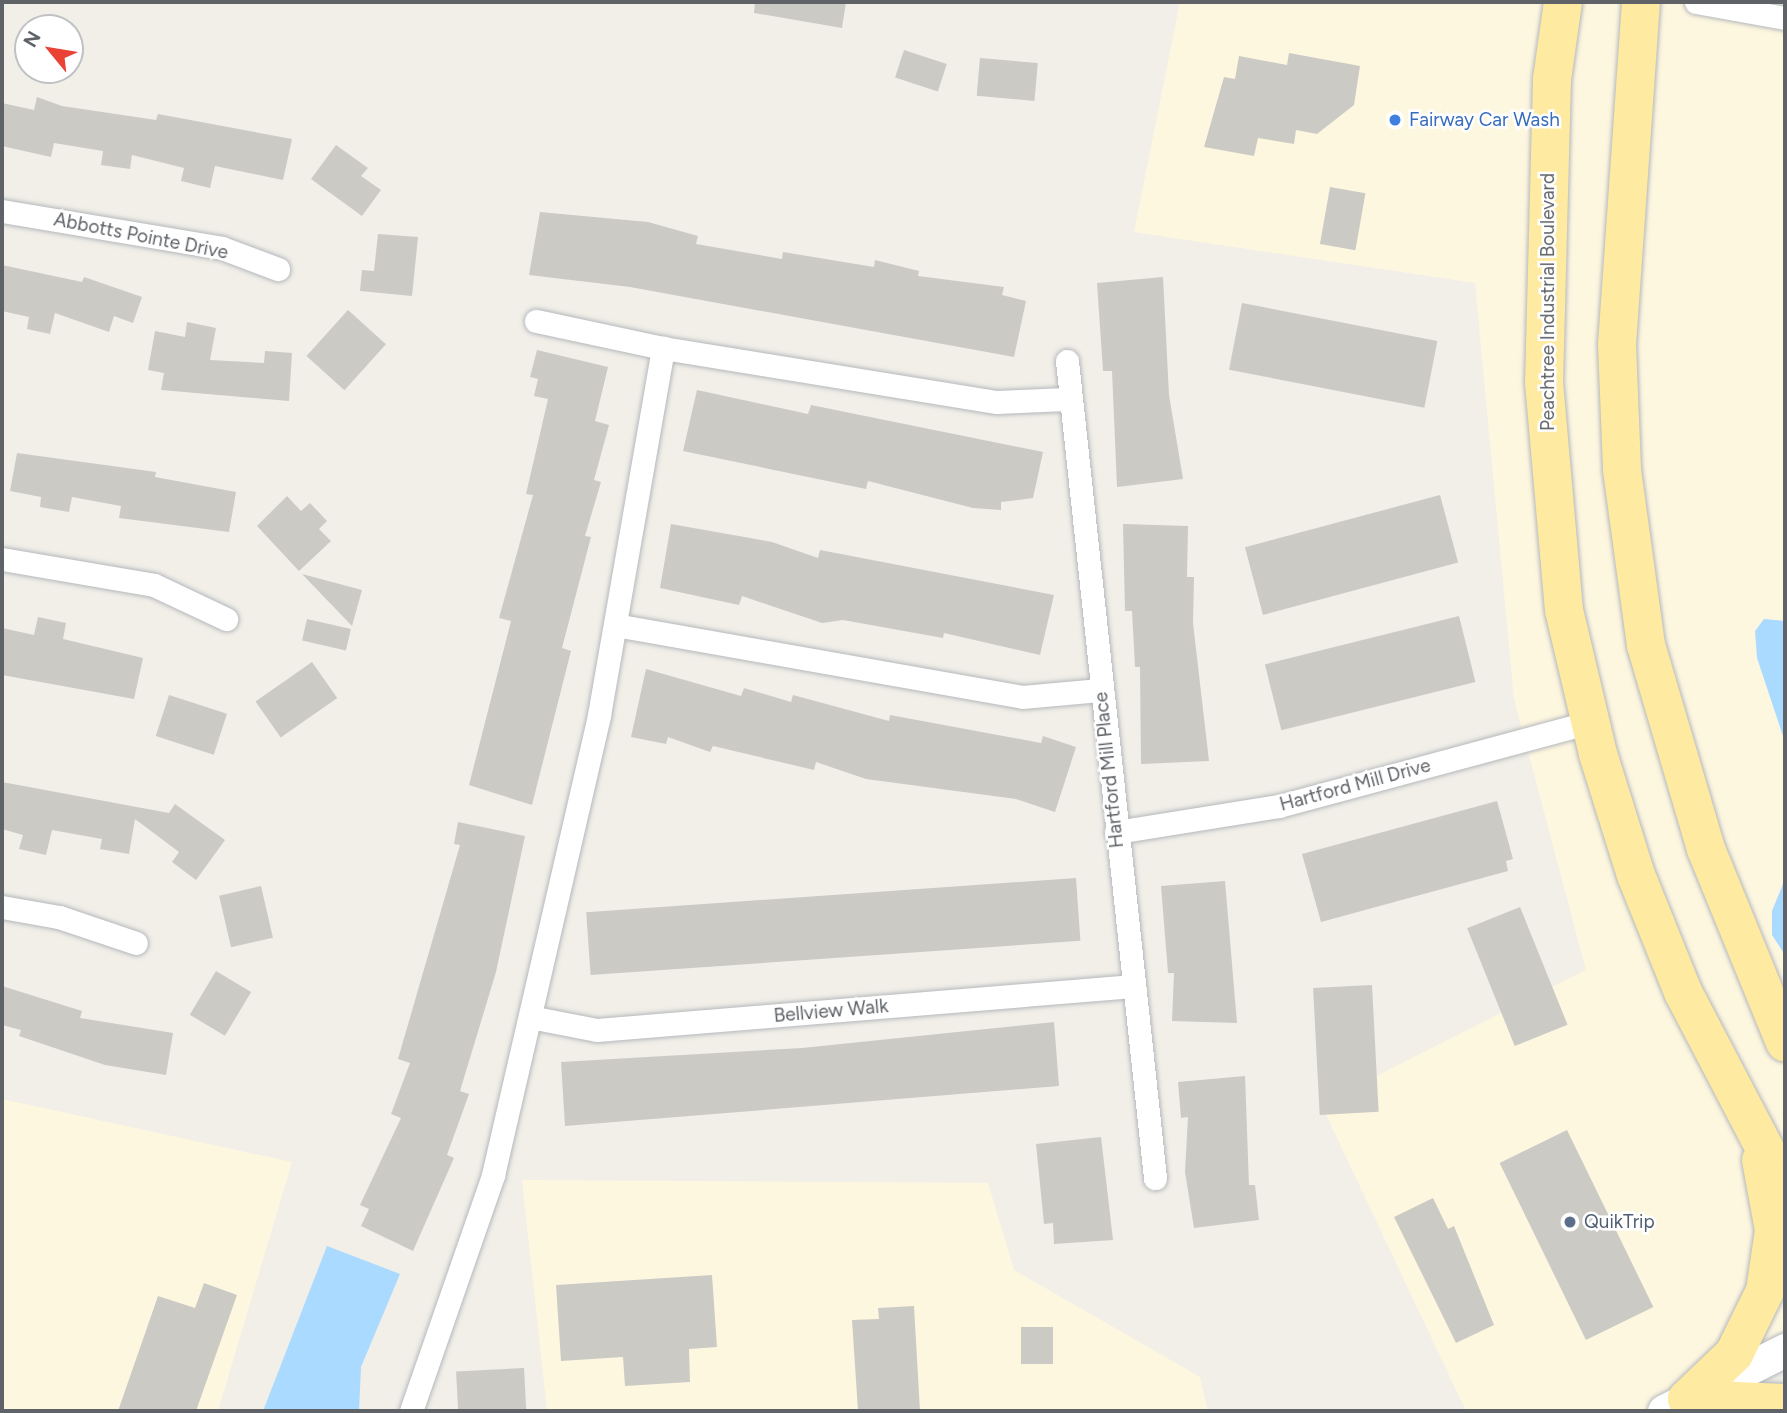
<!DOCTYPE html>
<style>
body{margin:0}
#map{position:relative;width:1787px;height:1413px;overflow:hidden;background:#f1efe8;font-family:Figtree,sans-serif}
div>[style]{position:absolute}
.commercial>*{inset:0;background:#fef7e0}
.water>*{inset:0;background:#aadaff}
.building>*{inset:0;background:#cccac5;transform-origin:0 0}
.roads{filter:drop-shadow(0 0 2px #b5b8bc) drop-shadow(0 0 2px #b5b8bc)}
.minor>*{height:23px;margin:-11.5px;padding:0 11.5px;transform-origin:11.5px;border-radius:11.5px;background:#fff}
.secondary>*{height:33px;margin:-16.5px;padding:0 16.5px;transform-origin:16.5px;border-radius:16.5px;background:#fff}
.trunk>*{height:38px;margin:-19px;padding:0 19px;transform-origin:19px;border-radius:19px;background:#feeaa1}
.dots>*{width:19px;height:19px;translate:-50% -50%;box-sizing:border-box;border:4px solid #fff;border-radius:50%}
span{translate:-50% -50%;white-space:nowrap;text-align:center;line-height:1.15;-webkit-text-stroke:5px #fff;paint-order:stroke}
.shop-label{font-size:19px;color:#366cbe}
.left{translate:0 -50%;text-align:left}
.street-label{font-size:19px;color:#5f6368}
.service-label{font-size:19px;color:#4e5e75}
.frame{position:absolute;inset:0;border:4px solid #5f6368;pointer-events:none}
.north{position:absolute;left:14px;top:14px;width:70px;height:70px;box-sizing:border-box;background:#fff;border:2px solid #bfc1c3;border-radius:50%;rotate:300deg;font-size:19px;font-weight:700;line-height:28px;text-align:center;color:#5f6368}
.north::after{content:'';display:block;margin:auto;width:24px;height:32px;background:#ea4335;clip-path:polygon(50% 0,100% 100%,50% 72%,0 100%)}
</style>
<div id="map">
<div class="commercial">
<div style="clip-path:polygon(1180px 2px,1785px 2px,1785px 1356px,1678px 1411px,1466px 1411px,1321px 1104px,1586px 970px,1514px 699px,1475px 283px,1134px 232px)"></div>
<div style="clip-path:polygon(2px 1099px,292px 1162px,218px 1411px,2px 1411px)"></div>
<div style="clip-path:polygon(522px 1180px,988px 1183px,1014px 1270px,1200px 1377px,1208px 1411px,547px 1411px)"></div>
</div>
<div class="water">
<div style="clip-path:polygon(1764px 619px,1785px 621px,1785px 742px,1757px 658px,1755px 631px)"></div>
<div style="clip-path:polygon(1785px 879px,1785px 955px,1772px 935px,1772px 911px)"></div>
<div style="clip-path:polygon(327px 1246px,400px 1274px,361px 1367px,359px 1411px,263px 1411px)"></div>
</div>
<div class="building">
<div style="clip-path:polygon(755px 2px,846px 2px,842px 28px,754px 13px)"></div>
<div style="left:904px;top:50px;width:45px;height:29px;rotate:18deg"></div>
<div style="clip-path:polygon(1289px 53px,1360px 66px,1354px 105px,1317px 134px,1296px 130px,1294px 144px,1258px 138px,1254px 156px,1204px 147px,1224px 77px,1235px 79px,1239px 56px,1287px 65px)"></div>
<div style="left:980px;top:58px;width:58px;height:38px;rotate:5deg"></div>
<div style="clip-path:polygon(37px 97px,62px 106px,156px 120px,158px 114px,292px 139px,283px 180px,215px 166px,210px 188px,181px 181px,184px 168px,132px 155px,130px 169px,101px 165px,103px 151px,54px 143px,51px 157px,2px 146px,2px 103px,34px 110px)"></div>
<div style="clip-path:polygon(336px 145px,368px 168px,361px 176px,381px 190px,362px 216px,311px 179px)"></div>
<div style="left:1330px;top:187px;width:36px;height:58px;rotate:10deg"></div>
<div style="clip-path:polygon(540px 212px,648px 222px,698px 236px,696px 244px,782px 259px,783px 252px,874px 267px,875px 260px,919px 271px,918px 276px,1004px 287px,1002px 295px,1026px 301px,1014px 357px,630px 287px,529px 275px)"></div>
<div style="clip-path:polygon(378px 234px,418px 237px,412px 296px,360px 291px,362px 270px,374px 271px)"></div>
<div style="clip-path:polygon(2px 265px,82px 282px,84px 277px,142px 297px,133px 323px,114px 316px,109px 332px,55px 313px,50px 334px,27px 329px,29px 317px,2px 311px)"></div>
<div style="clip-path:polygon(1163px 277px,1169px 395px,1183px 479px,1117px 487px,1112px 371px,1103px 371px,1097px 283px)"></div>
<div style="left:1242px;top:303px;width:199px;height:68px;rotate:11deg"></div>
<div style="left:348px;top:310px;width:51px;height:62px;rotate:42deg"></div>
<div style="clip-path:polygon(187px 322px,216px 328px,210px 360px,264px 363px,265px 351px,292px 353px,289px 401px,161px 390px,164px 373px,148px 370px,155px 331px,185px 337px)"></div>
<div style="clip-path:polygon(537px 350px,608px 367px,595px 421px,609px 425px,594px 480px,601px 482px,585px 536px,591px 537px,562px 648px,571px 651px,532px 805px,469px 785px,511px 621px,499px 618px,533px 495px,526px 494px,548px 399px,534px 396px,538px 379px,530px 377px)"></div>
<div style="clip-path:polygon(697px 390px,808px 414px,811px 405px,1043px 452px,1033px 498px,1001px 502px,1001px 510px,973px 508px,868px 481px,866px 489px,683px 451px)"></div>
<div style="clip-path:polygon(17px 453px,156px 472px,155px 477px,236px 492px,229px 532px,119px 518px,121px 506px,72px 497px,69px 512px,40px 507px,41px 497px,10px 491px)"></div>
<div style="left:1440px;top:495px;width:70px;height:202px;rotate:75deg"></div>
<div style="clip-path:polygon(287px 496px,301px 511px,310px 503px,327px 521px,319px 529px,331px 541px,299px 571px,257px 526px)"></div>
<div style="clip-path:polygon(671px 524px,772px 542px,818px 558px,820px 550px,1054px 595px,1040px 655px,944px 633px,943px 638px,843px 620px,822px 623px,742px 596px,739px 605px,660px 588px)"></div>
<div style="clip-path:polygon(1123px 524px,1188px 526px,1187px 577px,1194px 577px,1193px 623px,1209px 761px,1141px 764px,1140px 667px,1135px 667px,1132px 611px,1125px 611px)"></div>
<div style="clip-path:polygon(302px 574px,362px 590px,352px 626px)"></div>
<div style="left:1459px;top:616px;width:68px;height:200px;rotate:76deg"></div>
<div style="clip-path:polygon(38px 617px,66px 623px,63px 639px,143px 658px,134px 699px,2px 675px,2px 628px,34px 635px)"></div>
<div style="left:307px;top:619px;width:45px;height:22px;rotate:13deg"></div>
<div style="left:312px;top:662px;width:44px;height:69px;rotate:55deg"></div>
<div style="clip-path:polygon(646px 669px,741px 696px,744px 688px,791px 702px,793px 695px,889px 721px,890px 715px,1041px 743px,1043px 736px,1076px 747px,1055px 812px,1016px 799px,866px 779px,816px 762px,814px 770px,713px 746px,710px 752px,668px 737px,666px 744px,631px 737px)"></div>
<div style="left:169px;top:695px;width:61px;height:43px;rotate:18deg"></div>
<div style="clip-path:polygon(2px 782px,169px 813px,175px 804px,225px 840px,196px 880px,172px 862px,179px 852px,135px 819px,129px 854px,100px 849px,102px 839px,52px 830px,46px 855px,19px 849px,23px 835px,2px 829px)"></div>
<div style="clip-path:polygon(1497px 801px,1513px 859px,1506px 861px,1508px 871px,1321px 922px,1302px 854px)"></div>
<div style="clip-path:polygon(458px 822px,525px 836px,496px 972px,460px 1091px,469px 1094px,447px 1155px,454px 1158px,413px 1251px,361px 1226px,369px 1209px,360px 1205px,401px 1118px,391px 1114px,410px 1063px,398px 1059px,460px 845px,454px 844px)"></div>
<div style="left:1076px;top:878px;width:63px;height:491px;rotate:86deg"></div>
<div style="clip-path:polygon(1225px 881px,1237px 1023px,1172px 1021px,1174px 973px,1168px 973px,1161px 886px)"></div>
<div style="left:261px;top:886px;width:53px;height:43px;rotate:77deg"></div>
<div style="left:1520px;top:907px;width:127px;height:57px;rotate:68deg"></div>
<div style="left:216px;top:971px;width:41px;height:51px;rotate:31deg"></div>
<div style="left:1372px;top:985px;width:127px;height:59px;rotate:87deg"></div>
<div style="clip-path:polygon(2px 986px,82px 1011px,80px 1018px,173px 1033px,166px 1075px,105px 1065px,19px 1036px,21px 1030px,2px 1025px)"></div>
<div style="clip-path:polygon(1054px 1022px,1059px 1086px,565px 1126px,561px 1062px,802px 1048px)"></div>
<div style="clip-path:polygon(1245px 1076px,1249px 1185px,1255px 1185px,1259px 1220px,1194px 1228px,1185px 1172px,1188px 1117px,1181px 1118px,1178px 1082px)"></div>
<div style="left:1567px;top:1130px;width:197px;height:75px;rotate:64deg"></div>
<div style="clip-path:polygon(1101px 1137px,1113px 1240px,1054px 1244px,1053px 1223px,1044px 1224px,1036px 1144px)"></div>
<div style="clip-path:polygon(1433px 1198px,1448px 1229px,1454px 1226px,1494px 1325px,1456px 1343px,1394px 1217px)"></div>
<div style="clip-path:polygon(712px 1275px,717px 1347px,689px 1349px,690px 1382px,625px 1386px,623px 1357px,561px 1361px,556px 1285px)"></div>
<div style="clip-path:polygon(204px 1283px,237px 1295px,196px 1411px,118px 1411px,158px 1296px,195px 1308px)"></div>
<div style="clip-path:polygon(914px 1306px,920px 1411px,858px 1411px,852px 1320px,879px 1319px,878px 1308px)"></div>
<div style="left:1021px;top:1327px;width:32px;height:37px"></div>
<div style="left:524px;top:1368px;width:43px;height:68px;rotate:87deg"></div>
</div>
<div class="roads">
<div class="minor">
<div style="left:1696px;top:2px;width:90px;rotate:10.2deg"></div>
<div style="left:2px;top:211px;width:223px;rotate:9.5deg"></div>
<div style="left:222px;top:248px;width:60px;rotate:20.6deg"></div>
<div style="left:536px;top:321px;width:130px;rotate:12deg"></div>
<div style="left:663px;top:348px;width:338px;rotate:9.2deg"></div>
<div style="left:997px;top:402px;width:69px;rotate:-2.5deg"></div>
<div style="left:1067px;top:361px;width:822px;rotate:83.85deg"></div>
<div style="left:2px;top:559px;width:154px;rotate:9.7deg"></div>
<div style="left:154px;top:585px;width:80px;rotate:25.3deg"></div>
<div style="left:615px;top:625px;width:413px;rotate:10deg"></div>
<div style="left:1022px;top:697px;width:78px;rotate:-5.1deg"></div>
<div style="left:1116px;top:832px;width:165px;rotate:-9.1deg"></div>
<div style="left:1279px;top:806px;width:323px;rotate:-15.1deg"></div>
<div style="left:2px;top:907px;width:58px;rotate:10deg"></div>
<div style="left:59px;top:917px;width:81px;rotate:18.7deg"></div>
<div style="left:530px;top:1017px;width:68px;rotate:11deg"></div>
<div style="left:597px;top:1030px;width:538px;rotate:-4.69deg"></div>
<div style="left:411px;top:1411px;width:250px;rotate:-70.8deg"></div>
<div style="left:493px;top:1175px;width:472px;rotate:-77deg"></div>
<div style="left:599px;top:715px;width:373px;rotate:-80.1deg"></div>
</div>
<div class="secondary">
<div style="left:1664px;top:1411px;width:136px;rotate:-26.8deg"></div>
</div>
<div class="trunk">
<div style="left:1563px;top:2px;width:78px;rotate:98.1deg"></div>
<div style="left:1552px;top:79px;width:303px;rotate:91.5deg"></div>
<div style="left:1544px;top:382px;width:229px;rotate:85deg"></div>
<div style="left:1564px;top:610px;width:148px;rotate:76.7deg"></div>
<div style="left:1598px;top:754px;width:127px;rotate:72.6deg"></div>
<div style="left:1636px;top:875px;width:126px;rotate:68.1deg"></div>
<div style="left:1683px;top:992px;width:220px;rotate:62.4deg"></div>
<div style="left:1641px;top:2px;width:343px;rotate:94deg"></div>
<div style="left:1617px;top:344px;width:126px;rotate:87.7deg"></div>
<div style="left:1622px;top:470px;width:177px;rotate:82.2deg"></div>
<div style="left:1646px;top:645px;width:213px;rotate:73.6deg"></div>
<div style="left:1706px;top:849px;width:209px;rotate:67.8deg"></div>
<div style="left:1687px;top:1399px;width:65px;rotate:-43.8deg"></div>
<div style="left:1734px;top:1354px;width:70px;rotate:-63.8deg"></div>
<div style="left:1765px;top:1291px;width:62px;rotate:-81.6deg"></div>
<div style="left:1774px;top:1230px;width:71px;rotate:-100.5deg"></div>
<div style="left:1687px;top:1399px;width:98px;rotate:2.3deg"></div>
</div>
</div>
<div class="dots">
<div style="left:1395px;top:120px;background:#3f7fe0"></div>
<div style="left:1570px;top:1222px;background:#5c6f8a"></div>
</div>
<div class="shop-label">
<span class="left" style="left:1409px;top:120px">Fairway Car Wash</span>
</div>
<div class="street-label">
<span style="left:141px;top:236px;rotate:11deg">Abbotts Pointe Drive</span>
<span style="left:1548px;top:302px;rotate:-90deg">Peachtree Industrial Boulevard</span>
<span style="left:1109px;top:770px;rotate:-96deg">Hartford Mill Place</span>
<span style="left:1355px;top:785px;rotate:-15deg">Hartford Mill Drive</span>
<span style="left:831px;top:1011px;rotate:-5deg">Bellview Walk</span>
</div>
<div class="service-label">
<span class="left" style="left:1584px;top:1222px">QuikTrip</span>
</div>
<div class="frame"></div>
<div class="north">N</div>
</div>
